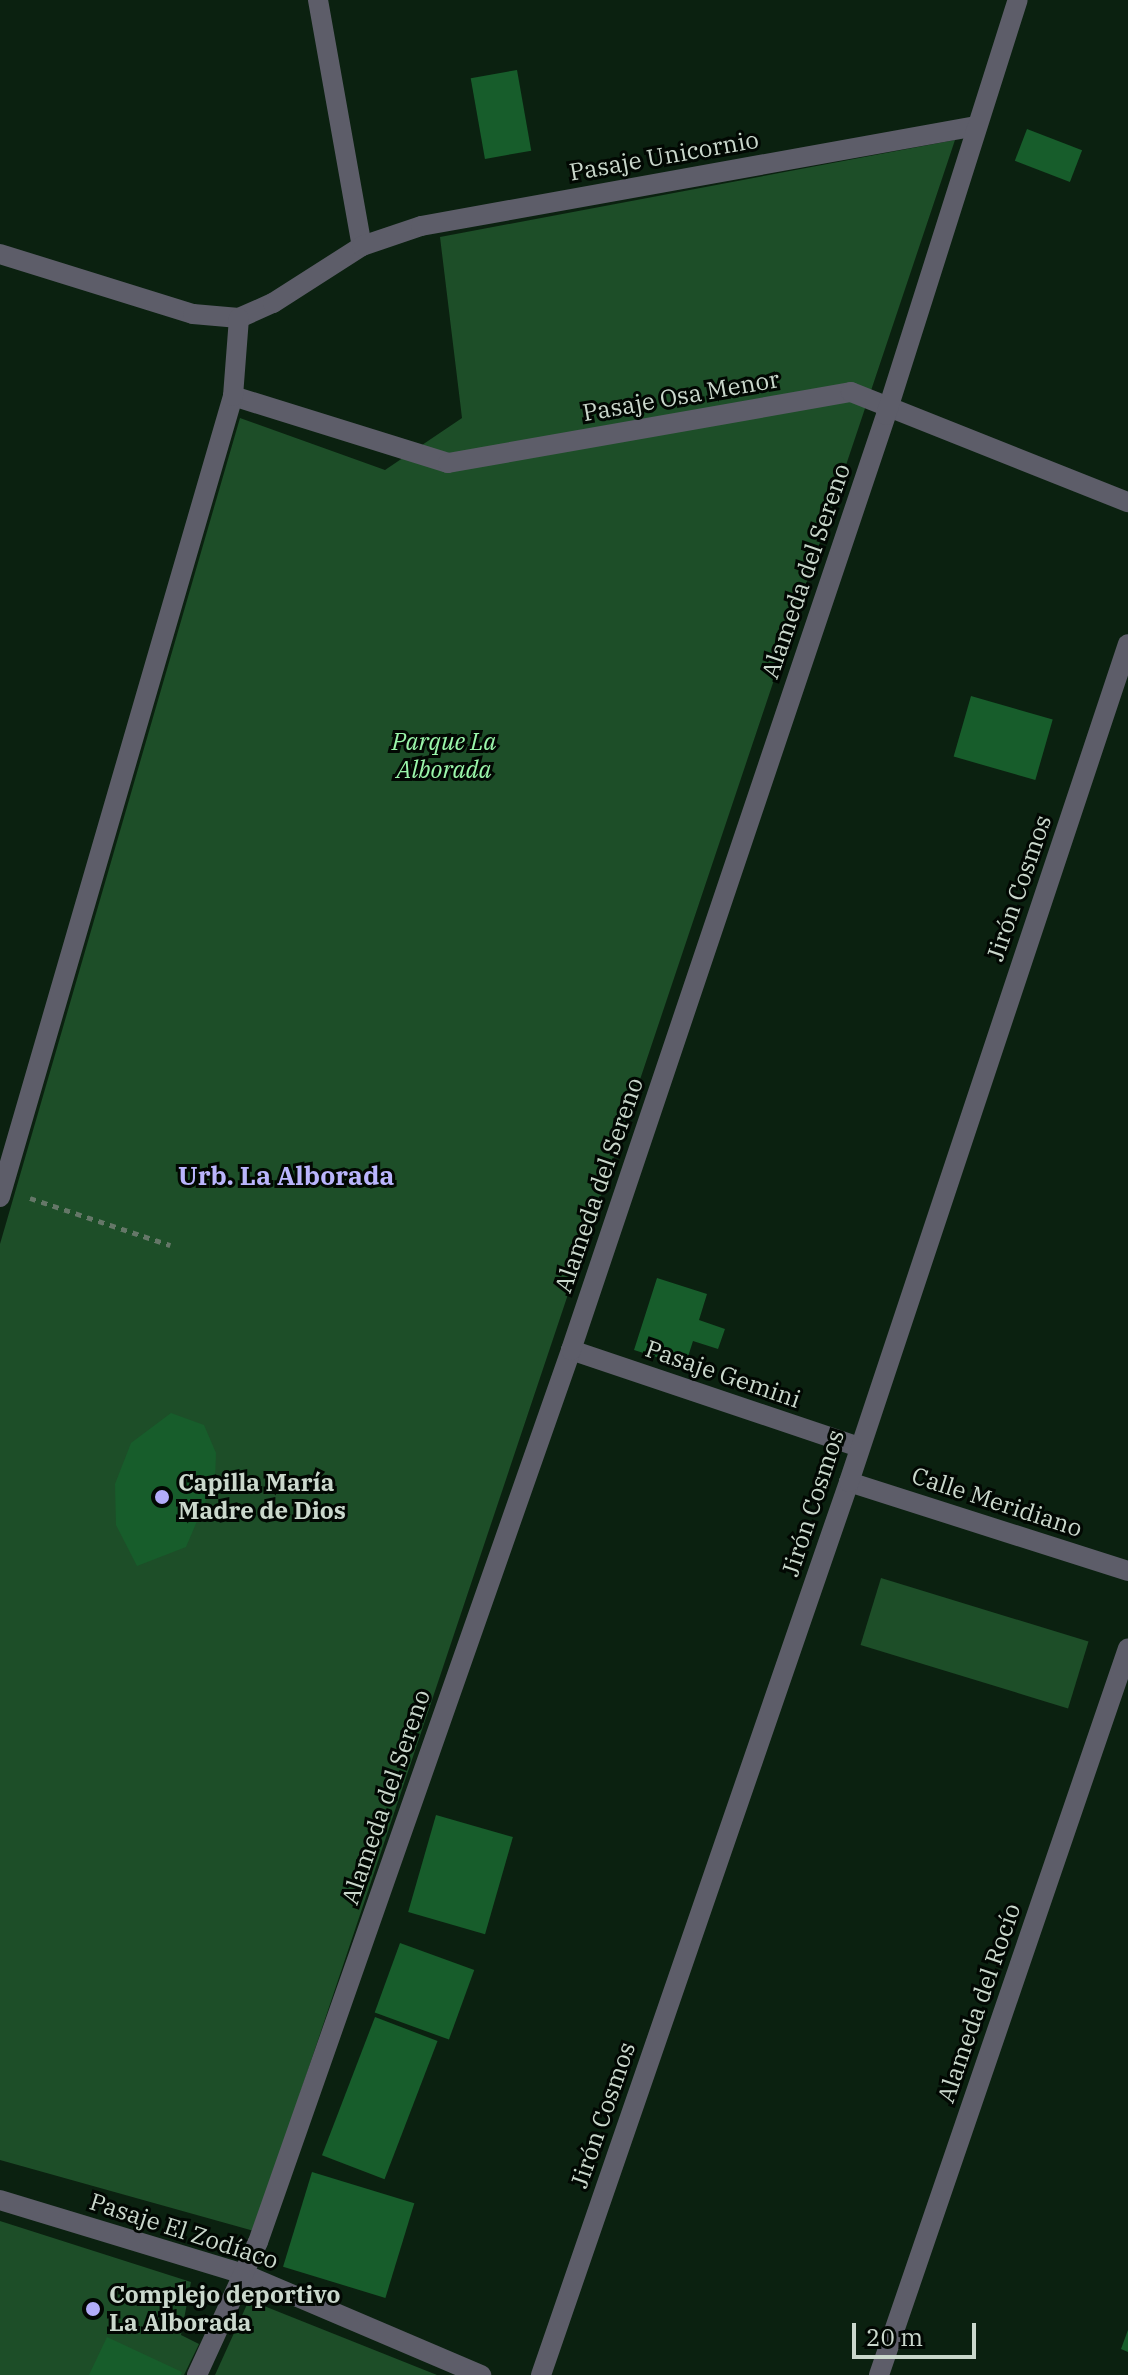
<!DOCTYPE html>
<meta charset="utf-8">
<style>
body{margin:0}
#map{position:relative;width:1128px;height:2375px;overflow:hidden;background:#0b2110;font-family:"IBM Plex Serif",serif}
div>[style]{position:absolute}
.green>*{inset:0;background:#1d4e28;transform-origin:0 0}
.building>*{inset:0;background:#175d2b;transform-origin:0 0}
.path>*{height:5px;margin-top:-2.5px;transform-origin:0;background:repeating-linear-gradient(90deg,#657768 0 6px,transparent 0 12px)}
.street>*{height:20px;margin:-10px;padding:0 10px;transform-origin:10px;border-radius:10px;background:#5d5d69}
.dots>*{width:22px;height:22px;translate:-50% -50%;box-sizing:border-box;border:4px solid #020803;border-radius:50%}
span{translate:-50% -50%;white-space:nowrap;text-align:center;line-height:1.15;-webkit-text-stroke:6px #020803;paint-order:stroke}
.street-label{font-size:24px;color:#cad8cc}
.park-label{font-size:24px;color:#9bf7ab;font-style:italic}
.poi-label{font-size:24px;color:#cad8cc;font-weight:700}
.left{translate:0 -50%;text-align:left}
.neighbourhood-label{font-size:26px;color:#bab5fc;font-weight:700}
.scale{position:absolute;left:852px;top:2323px;width:124px;height:36px;box-sizing:border-box;border:4px solid #cad8cc;border-top:0;padding-left:10px;font-size:24px;line-height:28px;white-space:nowrap;color:#cad8cc;-webkit-text-stroke:6px #020803;paint-order:stroke}
</style>
<div id="map">
<div class="green">
<div style="clip-path:polygon(955px 140px,254px 2231px,0 2160px,0 1244px,240px 418px,385px 470px,462px 418px,440px 237px)"></div>
<div style="left:881px;top:1578px;width:217px;height:70px;rotate:17deg"></div>
<div style="clip-path:polygon(0 2221px,191px 2282px,181px 2335px,199px 2344px,184px 2375px,0 2375px)"></div>
<div style="clip-path:polygon(249px 2300px,437px 2375px,215px 2375px)"></div>
</div>
<div class="building">
<div style="left:517px;top:70px;width:82px;height:47px;rotate:80deg"></div>
<div style="left:1027px;top:129px;width:59px;height:34px;rotate:21deg"></div>
<div style="left:971px;top:696px;width:85px;height:63px;rotate:16deg"></div>
<div style="clip-path:polygon(657px 1278px,707px 1294px,699px 1320px,725px 1329px,718px 1349px,693px 1341px,685px 1366px,634px 1350px)"></div>
<div style="clip-path:polygon(171px 1413px,204px 1425px,216px 1453px,215px 1479px,186px 1547px,137px 1566px,116px 1525px,115px 1484px,131px 1443px)"></div>
<div style="left:436px;top:1815px;width:80px;height:101px;rotate:16deg"></div>
<div style="left:400px;top:1943px;width:79px;height:74px;rotate:20deg"></div>
<div style="left:375px;top:2017px;width:67px;height:148px;rotate:21deg"></div>
<div style="left:312px;top:2172px;width:107px;height:99px;rotate:17deg"></div>
<div style="clip-path:polygon(1128px 2330px,1128px 2352px,1121px 2349px)"></div>
<div style="clip-path:polygon(107px 2337px,182px 2372px,181px 2375px,89px 2375px)"></div>
</div>
<div class="path">
<div style="left:30px;top:1198px;width:148px;rotate:18.6deg"></div>
</div>
<div class="street">
<div style="left:318px;top:0;width:250px;rotate:79.9deg"></div>
<div style="left:0;top:254px;width:202px;rotate:17.3deg"></div>
<div style="left:193px;top:314px;width:46px;rotate:5deg"></div>
<div style="left:239px;top:318px;width:37px;rotate:-24deg"></div>
<div style="left:273px;top:303px;width:106px;rotate:-32.6deg"></div>
<div style="left:362px;top:246px;width:62px;rotate:-18.7deg"></div>
<div style="left:421px;top:226px;width:565px;rotate:-10.2deg"></div>
<div style="left:233px;top:396px;width:225px;rotate:17.3deg"></div>
<div style="left:448px;top:463px;width:409px;rotate:-10deg"></div>
<div style="left:851px;top:392px;width:298px;rotate:21.7deg"></div>
<div style="left:0;top:1197px;width:834px;rotate:-73.78deg"></div>
<div style="left:233px;top:396px;width:78px;rotate:-85.6deg"></div>
<div style="left:571px;top:1350px;width:304px;rotate:18.6deg"></div>
<div style="left:849px;top:1482px;width:293px;rotate:17.7deg"></div>
<div style="left:0;top:2200px;width:255px;rotate:16.9deg"></div>
<div style="left:244px;top:2274px;width:258px;rotate:23.1deg"></div>
<div style="left:197px;top:2375px;width:146px;rotate:-65.4deg"></div>
<div style="left:258px;top:2242px;width:945px;rotate:-70.66deg"></div>
<div style="left:571px;top:1350px;width:987px;rotate:-71.38deg"></div>
<div style="left:886px;top:415px;width:435px;rotate:-72.4deg"></div>
<div style="left:541px;top:2375px;width:945px;rotate:-70.97deg"></div>
<div style="left:849px;top:1482px;width:883px;rotate:-71.59deg"></div>
<div style="left:879px;top:2375px;width:768px;rotate:-71.09deg"></div>
</div>
<div class="dots">
<div style="left:162px;top:1497px;background:#b2adf9"></div>
<div style="left:93px;top:2309px;background:#b2adf9"></div>
</div>
<div class="street-label">
<span style="left:664px;top:156px;rotate:-10deg">Pasaje Unicornio</span>
<span style="left:681px;top:396px;rotate:-10deg">Pasaje Osa Menor</span>
<span style="left:806px;top:571px;rotate:-71deg">Alameda del Sereno</span>
<span style="left:1019px;top:888px;rotate:-71deg">Jirón Cosmos</span>
<span style="left:599px;top:1185px;rotate:-71deg">Alameda del Sereno</span>
<span style="left:723px;top:1374px;rotate:19deg">Pasaje Gemini</span>
<span style="left:997px;top:1502px;rotate:18deg">Calle Meridiano</span>
<span style="left:813px;top:1503px;rotate:-72deg">Jirón Cosmos</span>
<span style="left:386px;top:1797px;rotate:-71deg">Alameda del Sereno</span>
<span style="left:979px;top:2003px;rotate:-71deg">Alameda del Rocío</span>
<span style="left:603px;top:2115px;rotate:-71deg">Jirón Cosmos</span>
<span style="left:184px;top:2231px;rotate:18deg">Pasaje El Zodíaco</span>
</div>
<div class="park-label">
<span style="left:444px;top:756px">Parque La<br>Alborada</span>
</div>
<div class="poi-label">
<span class="left" style="left:178px;top:1497px">Capilla María<br>Madre de Dios</span>
<span class="left" style="left:109px;top:2309px">Complejo deportivo<br>La Alborada</span>
</div>
<div class="neighbourhood-label">
<span style="left:286px;top:1176px">Urb. La Alborada</span>
</div>
<div class="scale">20 m</div>
</div>
